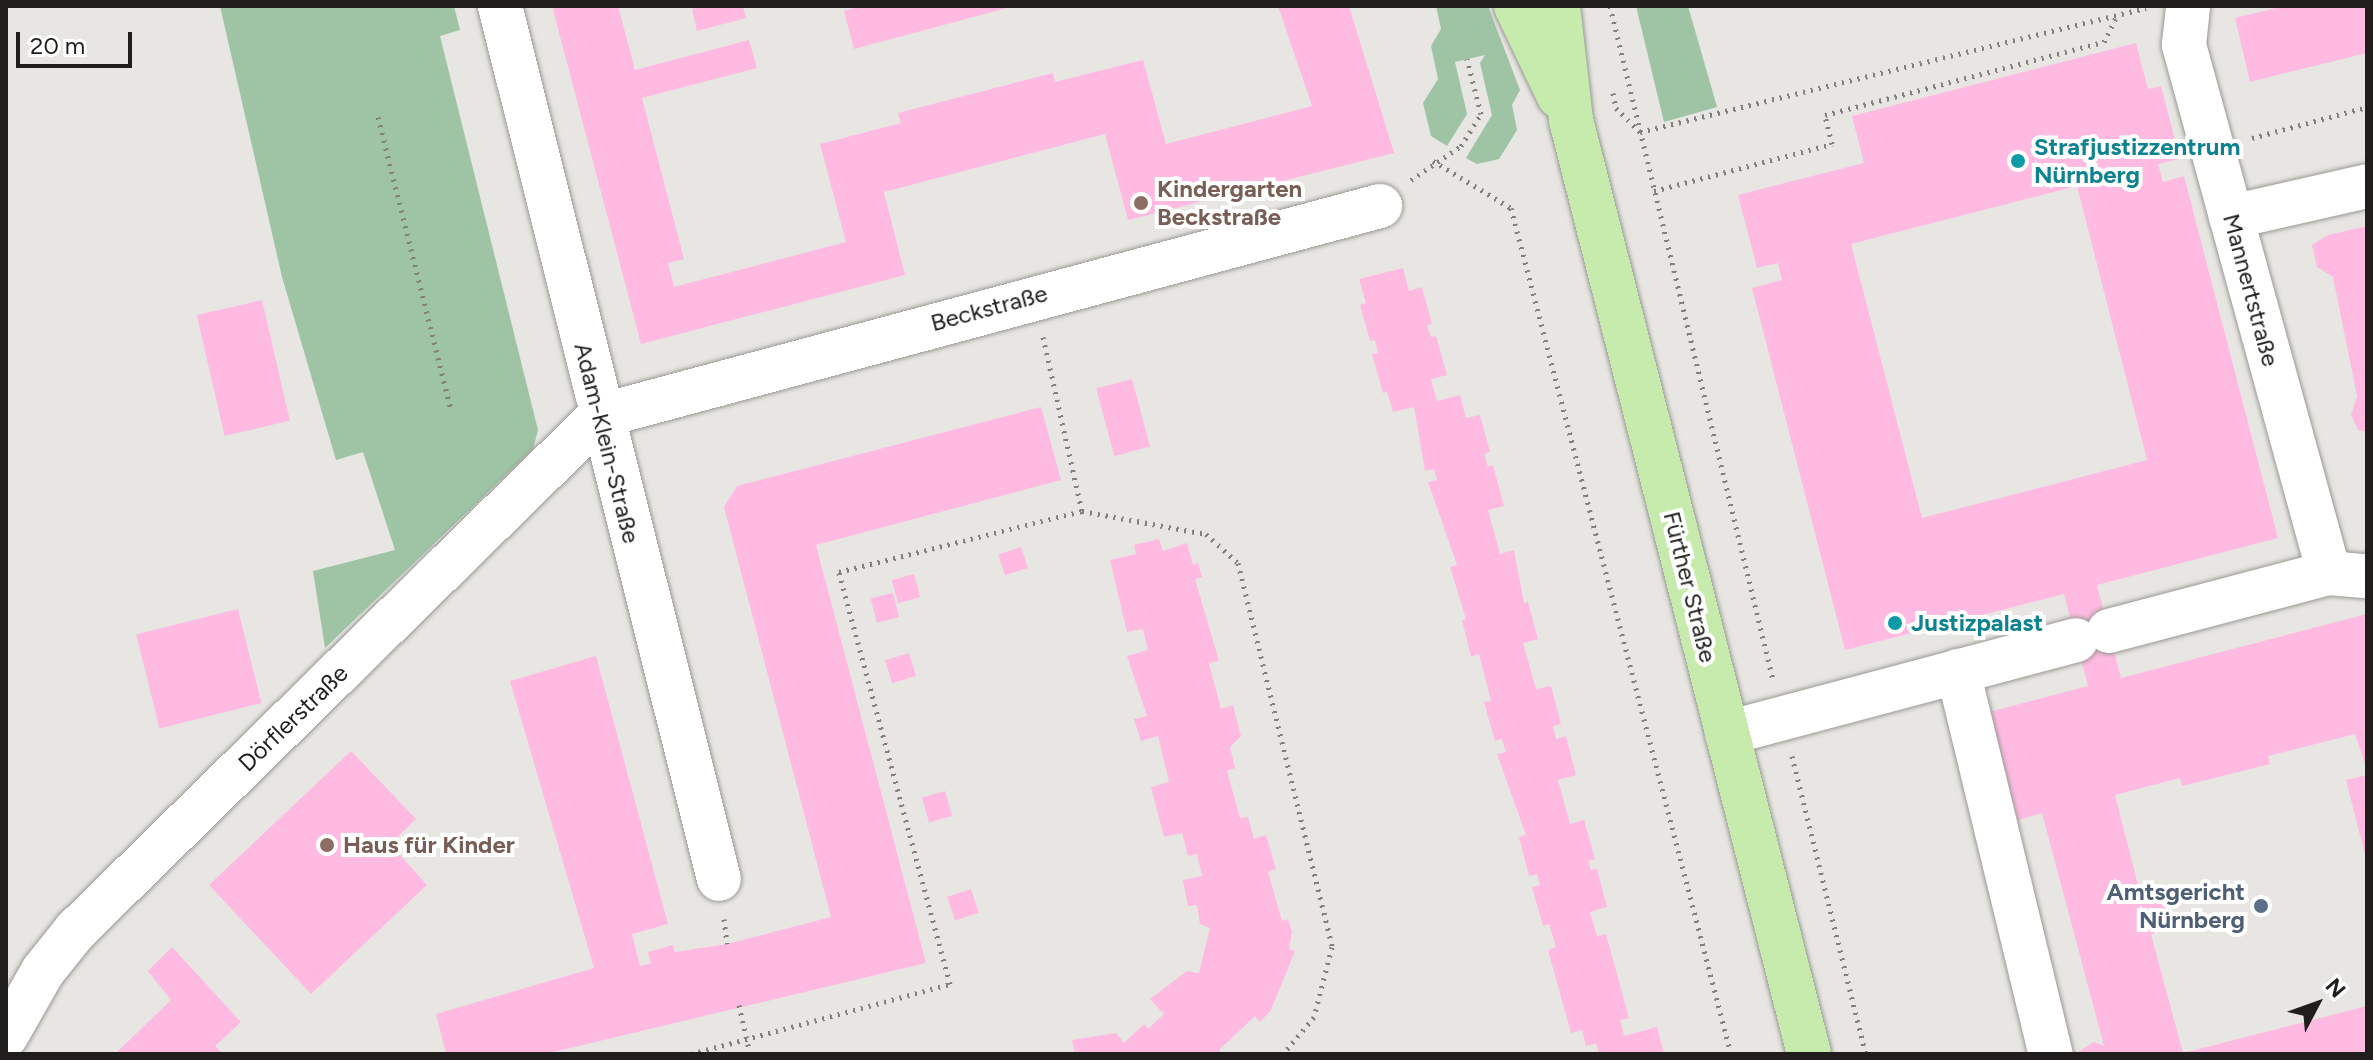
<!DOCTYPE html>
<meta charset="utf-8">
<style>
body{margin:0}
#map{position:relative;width:2373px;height:1060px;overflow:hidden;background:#e7e6e2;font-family:Figtree,sans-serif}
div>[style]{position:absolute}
.green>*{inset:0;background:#9ec4a5}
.building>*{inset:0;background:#ffbae2;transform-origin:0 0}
.path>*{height:5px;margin-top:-2.5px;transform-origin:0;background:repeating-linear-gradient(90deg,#81807d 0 2px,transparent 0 8px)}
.roads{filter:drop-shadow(0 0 2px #9a9995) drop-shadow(0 0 2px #9a9995)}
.minor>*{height:44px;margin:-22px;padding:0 22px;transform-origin:22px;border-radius:22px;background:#fff}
.major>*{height:44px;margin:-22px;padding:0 22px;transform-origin:22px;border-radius:22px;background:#c6ebac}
.dots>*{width:22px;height:22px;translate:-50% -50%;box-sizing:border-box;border:4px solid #fff;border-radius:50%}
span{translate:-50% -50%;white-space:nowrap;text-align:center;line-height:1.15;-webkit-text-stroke:8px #fff;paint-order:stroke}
.culture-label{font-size:24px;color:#0d838f;font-weight:700}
.left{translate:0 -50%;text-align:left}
.education-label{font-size:24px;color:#785e54;font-weight:700}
.street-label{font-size:24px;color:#1f1e1d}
.service-label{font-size:24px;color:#4e5e75;font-weight:700}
.right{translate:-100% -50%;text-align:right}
.frame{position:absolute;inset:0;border:8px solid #1f1e1d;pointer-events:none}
.north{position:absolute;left:2277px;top:964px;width:80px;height:80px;-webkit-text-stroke:6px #fff;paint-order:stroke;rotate:49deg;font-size:22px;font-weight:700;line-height:32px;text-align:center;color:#1f1e1d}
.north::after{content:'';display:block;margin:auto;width:28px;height:36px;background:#1f1e1d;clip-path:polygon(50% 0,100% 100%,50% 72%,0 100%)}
.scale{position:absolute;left:16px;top:32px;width:116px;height:36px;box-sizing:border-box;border:4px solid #1f1e1d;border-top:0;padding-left:10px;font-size:24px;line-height:28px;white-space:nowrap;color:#1f1e1d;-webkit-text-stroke:6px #fff;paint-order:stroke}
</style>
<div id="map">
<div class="green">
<div style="clip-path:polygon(220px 6px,454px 6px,460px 30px,440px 36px,538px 430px,533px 449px,325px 648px,313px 571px,395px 550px,363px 452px,336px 460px,282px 277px)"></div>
<div style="clip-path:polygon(1436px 6px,1488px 6px,1520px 90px,1512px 105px,1517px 130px,1499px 159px,1477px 164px,1466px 158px,1492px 115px,1480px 63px,1485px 55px,1455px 62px,1467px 114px,1447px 146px,1431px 136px,1423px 103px,1438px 79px,1431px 46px,1441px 29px)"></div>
<div style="clip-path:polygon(1636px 6px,1688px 6px,1717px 107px,1664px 122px)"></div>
</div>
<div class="building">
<div style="clip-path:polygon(552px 6px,618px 6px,635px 70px,749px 40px,757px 68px,642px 98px,684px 259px,668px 263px,674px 287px,846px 242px,820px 144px,901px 123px,898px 113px,1053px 73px,1055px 82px,1143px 60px,1166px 144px,1312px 106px,1278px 6px,1349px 6px,1394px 153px,1128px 220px,1105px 134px,884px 192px,905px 275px,641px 344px)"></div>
<div style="clip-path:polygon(704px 6px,743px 6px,746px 18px,697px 31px,692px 9px)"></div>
<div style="clip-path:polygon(862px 6px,1011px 6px,1011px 7px,854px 49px,844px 11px)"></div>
<div style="clip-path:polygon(2284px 6px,2367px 6px,2367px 53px,2250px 82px,2235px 18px)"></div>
<div style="clip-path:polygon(evenodd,2136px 43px,2148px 89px,2161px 86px,2180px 159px,2158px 164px,2163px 182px,2184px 176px,2278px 538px,2097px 585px,2121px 678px,2367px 614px,2367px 770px,2355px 734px,2268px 756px,2270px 764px,2182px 786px,2180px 778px,2115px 795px,2138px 885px,2146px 883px,2162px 892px,2169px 917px,2160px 932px,2151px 934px,2183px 1053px,2367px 1006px,2367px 1054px,2075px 1054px,2094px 1042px,2104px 1046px,2042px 813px,2018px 820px,1989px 712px,2088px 686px,2064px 594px,1845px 650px,1752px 288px,1782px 280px,1778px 263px,1757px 268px,1738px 195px,1864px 163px,1852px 116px,2136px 43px,2077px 186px,2147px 460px,1922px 518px,1851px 244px,2077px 186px)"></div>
<div style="clip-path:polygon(2367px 226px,2367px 432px,2358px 430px,2351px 415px,2357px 396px,2333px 277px,2317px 267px,2312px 245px,2328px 235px)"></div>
<div style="clip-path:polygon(1403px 268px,1409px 291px,1422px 287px,1432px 324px,1427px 325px,1431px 337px,1436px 336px,1447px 375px,1431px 379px,1437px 401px,1460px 395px,1466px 418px,1480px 415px,1490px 452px,1484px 454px,1488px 467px,1493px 465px,1504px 506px,1488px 510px,1500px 554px,1514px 550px,1524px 603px,1528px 602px,1538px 639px,1523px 643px,1536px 689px,1551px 686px,1561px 724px,1553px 726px,1556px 739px,1566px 736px,1576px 775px,1558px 780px,1570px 824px,1584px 820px,1595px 859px,1588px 861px,1591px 870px,1597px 869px,1607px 907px,1590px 912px,1597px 936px,1606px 934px,1629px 1018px,1620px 1020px,1624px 1036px,1657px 1027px,1664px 1054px,1599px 1054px,1596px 1043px,1586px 1046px,1582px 1030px,1571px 1033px,1548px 950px,1556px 947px,1549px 924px,1543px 926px,1532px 887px,1540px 885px,1537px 874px,1529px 876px,1519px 837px,1526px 835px,1497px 754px,1506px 752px,1502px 739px,1495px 741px,1484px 702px,1491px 701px,1479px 654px,1471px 657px,1462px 620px,1466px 619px,1450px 567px,1457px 565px,1428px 482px,1437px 480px,1434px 469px,1425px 471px,1414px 407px,1393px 412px,1387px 392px,1383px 393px,1372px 354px,1378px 353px,1375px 340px,1370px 341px,1360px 305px,1366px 303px,1359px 279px)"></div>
<div style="left:262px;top:300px;width:124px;height:67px;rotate:77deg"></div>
<div style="left:1132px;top:379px;width:70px;height:37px;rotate:75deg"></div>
<div style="clip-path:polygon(1041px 407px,1061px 480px,816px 545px,926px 963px,545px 1054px,446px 1054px,436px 1014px,594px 968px,510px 681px,596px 656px,668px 924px,632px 934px,640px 966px,651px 963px,648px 952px,673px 945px,675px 952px,727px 944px,831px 917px,724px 507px,737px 486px)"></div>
<div style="clip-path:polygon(1159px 539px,1163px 551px,1187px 543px,1193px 565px,1198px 563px,1202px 577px,1195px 579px,1219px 661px,1209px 663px,1214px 682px,1221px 709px,1233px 705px,1241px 736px,1230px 747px,1235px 768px,1227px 771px,1240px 818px,1248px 817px,1254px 839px,1266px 835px,1276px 869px,1268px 872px,1282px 921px,1288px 919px,1292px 932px,1289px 949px,1295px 951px,1271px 1010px,1260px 1022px,1255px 1016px,1219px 1050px,1222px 1054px,1075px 1054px,1072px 1040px,1116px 1033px,1124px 1043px,1144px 1024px,1148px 1029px,1164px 1014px,1150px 999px,1187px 971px,1199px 973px,1210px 928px,1200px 924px,1197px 905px,1188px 906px,1183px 880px,1202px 876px,1197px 854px,1188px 856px,1182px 833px,1164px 837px,1151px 787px,1169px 782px,1158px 736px,1141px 741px,1134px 719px,1147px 716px,1127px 656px,1148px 650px,1143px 629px,1127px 632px,1110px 560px,1136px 554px,1134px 545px)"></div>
<div style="left:1021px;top:547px;width:22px;height:24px;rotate:72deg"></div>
<div style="left:914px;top:574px;width:24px;height:23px;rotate:75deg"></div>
<div style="left:893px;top:593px;width:25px;height:23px;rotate:76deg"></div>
<div style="left:238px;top:609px;width:97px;height:105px;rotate:76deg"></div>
<div style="left:909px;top:653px;width:24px;height:25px;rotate:73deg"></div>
<div style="clip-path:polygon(351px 751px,416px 819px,390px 844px,427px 885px,311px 994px,209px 885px)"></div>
<div style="clip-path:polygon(2367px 775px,2367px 859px,2366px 859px,2346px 780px)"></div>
<div style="left:945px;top:791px;width:26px;height:24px;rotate:74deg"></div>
<div style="left:971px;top:889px;width:25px;height:25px;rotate:72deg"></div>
<div style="clip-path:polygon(172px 947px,241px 1022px,215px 1046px,223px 1054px,115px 1054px,171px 1000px,148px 971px)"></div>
</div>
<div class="path">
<div style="left:1610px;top:6px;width:693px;rotate:76.4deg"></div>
<div style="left:1613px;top:93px;width:15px;rotate:79deg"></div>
<div style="left:1616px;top:108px;width:34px;rotate:45deg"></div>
<div style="left:1640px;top:132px;width:521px;rotate:-13.77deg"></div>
<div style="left:378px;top:117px;width:301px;rotate:76deg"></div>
<div style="left:2252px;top:138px;width:119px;rotate:-15.1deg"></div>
<div style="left:1433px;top:161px;width:91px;rotate:31.1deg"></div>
<div style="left:1511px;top:208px;width:874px;rotate:75.42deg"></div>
<div style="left:1411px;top:180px;width:60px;rotate:-34.2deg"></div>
<div style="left:1461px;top:146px;width:38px;rotate:-58deg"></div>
<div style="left:1481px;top:114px;width:57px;rotate:-104.3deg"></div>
<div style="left:1654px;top:191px;width:184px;rotate:-14.8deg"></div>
<div style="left:1832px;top:144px;width:30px;rotate:-104deg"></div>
<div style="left:1825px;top:115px;width:288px;rotate:-14.7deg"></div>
<div style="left:2104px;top:42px;width:30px;rotate:-64deg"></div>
<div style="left:1043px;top:337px;width:178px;rotate:77.4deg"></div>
<div style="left:1792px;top:756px;width:307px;rotate:76.1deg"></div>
<div style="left:724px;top:919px;width:25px;rotate:83deg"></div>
<div style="left:739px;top:1005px;width:50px;rotate:77.3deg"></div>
<div style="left:691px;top:1054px;width:268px;rotate:-15.1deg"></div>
<div style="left:950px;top:984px;width:427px;rotate:-105.1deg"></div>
<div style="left:839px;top:572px;width:251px;rotate:-14.1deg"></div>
<div style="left:1082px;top:511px;width:126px;rotate:10.5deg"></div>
<div style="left:1206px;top:534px;width:43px;rotate:42.2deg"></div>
<div style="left:1238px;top:563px;width:395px;rotate:76.2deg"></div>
<div style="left:1332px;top:947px;width:72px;rotate:104.4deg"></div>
<div style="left:1314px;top:1017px;width:48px;rotate:130deg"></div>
</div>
<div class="roads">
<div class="minor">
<div style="left:500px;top:6px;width:900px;rotate:75.92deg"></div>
<div style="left:2231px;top:217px;width:139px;rotate:-12.8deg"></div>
<div style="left:2329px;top:573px;width:38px;rotate:5deg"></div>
<div style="left:2109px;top:631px;width:228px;rotate:-14.8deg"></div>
<div style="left:2329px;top:573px;width:548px;rotate:-105.36deg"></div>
<div style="left:2184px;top:45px;width:39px;rotate:-84deg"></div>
<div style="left:1958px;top:671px;width:394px;rotate:76.4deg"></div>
<div style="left:1727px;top:733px;width:361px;rotate:-14.9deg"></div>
<div style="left:6px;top:1036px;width:75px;rotate:-60.4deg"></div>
<div style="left:43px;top:971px;width:51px;rotate:-51.3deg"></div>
<div style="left:75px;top:931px;width:735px;rotate:-44.45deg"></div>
<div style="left:600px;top:416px;width:808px;rotate:-15.07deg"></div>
</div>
<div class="major">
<div style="left:1516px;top:6px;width:100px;rotate:64.5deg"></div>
<div style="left:1558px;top:6px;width:115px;rotate:83.5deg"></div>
<div style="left:1571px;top:120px;width:964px;rotate:75.7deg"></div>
</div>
</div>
<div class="dots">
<div style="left:2018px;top:161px;background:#0f9aa8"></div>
<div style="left:1141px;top:203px;background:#8d6e63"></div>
<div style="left:1895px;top:623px;background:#0f9aa8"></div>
<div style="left:327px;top:845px;background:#8d6e63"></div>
<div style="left:2261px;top:906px;background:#5c6f8a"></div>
</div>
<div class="culture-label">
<span class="left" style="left:2034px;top:161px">Strafjustizzentrum<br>Nürnberg</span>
<span class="left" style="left:1911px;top:623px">Justizpalast</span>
</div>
<div class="education-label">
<span class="left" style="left:1157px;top:203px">Kindergarten<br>Beckstraße</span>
<span class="left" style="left:343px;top:845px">Haus für Kinder</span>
</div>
<div class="street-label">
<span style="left:2251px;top:290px;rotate:75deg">Mannertstraße</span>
<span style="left:989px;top:308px;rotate:-15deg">Beckstraße</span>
<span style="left:607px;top:443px;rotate:76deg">Adam-Klein-Straße</span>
<span style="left:1690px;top:587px;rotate:76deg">Fürther Straße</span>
<span style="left:293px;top:718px;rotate:-44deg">Dörflerstraße</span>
</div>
<div class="service-label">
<span class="right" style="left:2245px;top:906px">Amtsgericht<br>Nürnberg</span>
</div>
<div class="frame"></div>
<div class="north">N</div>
<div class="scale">20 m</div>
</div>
